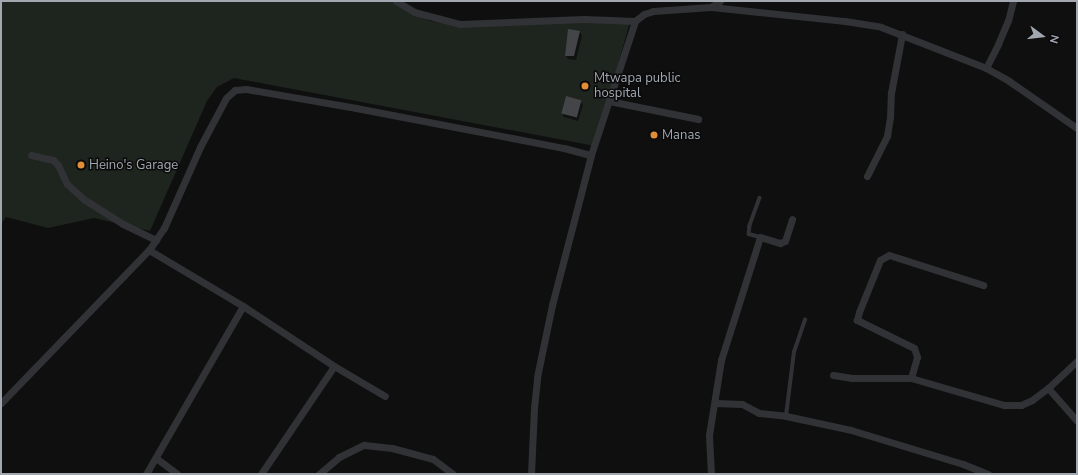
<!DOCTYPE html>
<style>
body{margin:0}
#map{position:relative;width:1078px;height:475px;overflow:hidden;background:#0f0f10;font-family:"Nunito Sans",sans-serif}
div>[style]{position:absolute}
.green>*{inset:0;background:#1e241e}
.shadow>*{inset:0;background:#0007}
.building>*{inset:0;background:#434548;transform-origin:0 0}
.lane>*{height:3.5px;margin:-1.75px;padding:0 1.75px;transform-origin:1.75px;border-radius:1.75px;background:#313235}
.street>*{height:7px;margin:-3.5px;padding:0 3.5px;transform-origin:3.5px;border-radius:3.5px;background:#313235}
.dots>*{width:11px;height:11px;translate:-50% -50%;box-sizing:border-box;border:2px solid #0a0a0b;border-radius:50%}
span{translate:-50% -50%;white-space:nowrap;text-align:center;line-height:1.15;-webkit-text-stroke:3px #0a0a0b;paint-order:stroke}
.poi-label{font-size:13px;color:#a1a8b0}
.left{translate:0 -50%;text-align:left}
.frame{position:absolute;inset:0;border:2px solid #a1a8b0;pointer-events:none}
.north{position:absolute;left:1022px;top:16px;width:40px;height:40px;-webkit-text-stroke:3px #0a0a0b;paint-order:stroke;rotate:105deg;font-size:11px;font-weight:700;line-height:16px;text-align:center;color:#a1a8b0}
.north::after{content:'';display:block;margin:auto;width:14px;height:18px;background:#a1a8b0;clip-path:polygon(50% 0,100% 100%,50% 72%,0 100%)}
</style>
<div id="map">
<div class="green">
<div style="clip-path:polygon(1px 1px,393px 1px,410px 13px,430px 21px,467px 27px,577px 22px,630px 22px,595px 146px,234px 78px,217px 87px,207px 101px,150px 231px,94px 218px,48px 228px,6px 217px,1px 224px)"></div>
</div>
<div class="shadow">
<div style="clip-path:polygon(580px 32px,582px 36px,576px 60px,568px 59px,566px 56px)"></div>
<div style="clip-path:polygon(566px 97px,580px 101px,583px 105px,578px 121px,564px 117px,562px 113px)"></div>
</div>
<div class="building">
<div style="clip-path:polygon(568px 29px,580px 31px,574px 56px,565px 56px)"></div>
<div style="left:566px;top:96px;width:16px;height:18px;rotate:15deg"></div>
</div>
<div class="lane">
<div style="left:760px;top:198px;width:30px;rotate:110deg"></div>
<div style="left:750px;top:226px;width:8px;rotate:97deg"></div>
<div style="left:749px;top:234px;width:11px;rotate:15deg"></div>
<div style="left:786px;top:416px;width:64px;rotate:-82.9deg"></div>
<div style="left:794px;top:352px;width:34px;rotate:-71deg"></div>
</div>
<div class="street">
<div style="left:396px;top:1px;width:21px;rotate:31deg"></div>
<div style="left:414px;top:12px;width:48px;rotate:14.6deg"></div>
<div style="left:460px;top:24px;width:124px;rotate:-2.3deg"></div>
<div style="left:584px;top:19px;width:51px;rotate:2.2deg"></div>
<div style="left:711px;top:7px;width:11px;rotate:-34deg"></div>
<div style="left:986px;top:68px;width:27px;rotate:-63deg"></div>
<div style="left:998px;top:44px;width:25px;rotate:-67deg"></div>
<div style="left:1008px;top:21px;width:21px;rotate:-76deg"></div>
<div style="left:609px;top:101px;width:91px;rotate:11.4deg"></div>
<div style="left:31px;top:155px;width:23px;rotate:13deg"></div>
<div style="left:53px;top:160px;width:7px;rotate:45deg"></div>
<div style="left:58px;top:165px;width:21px;rotate:65deg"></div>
<div style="left:67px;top:184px;width:24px;rotate:42deg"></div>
<div style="left:85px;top:200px;width:45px;rotate:32.3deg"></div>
<div style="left:123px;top:224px;width:37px;rotate:26deg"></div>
<div style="left:867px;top:176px;width:45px;rotate:-63.4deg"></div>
<div style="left:887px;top:136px;width:18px;rotate:-81deg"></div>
<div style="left:890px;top:118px;width:25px;rotate:-88deg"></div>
<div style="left:891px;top:93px;width:60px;rotate:-79.4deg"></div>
<div style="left:149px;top:250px;width:109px;rotate:30.8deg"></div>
<div style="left:243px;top:306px;width:109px;rotate:33.4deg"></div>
<div style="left:334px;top:366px;width:59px;rotate:30.5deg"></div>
<div style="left:833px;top:375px;width:18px;rotate:9deg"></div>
<div style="left:851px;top:378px;width:60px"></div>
<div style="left:911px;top:378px;width:97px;rotate:16.2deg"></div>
<div style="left:1004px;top:405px;width:17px"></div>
<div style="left:1021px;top:405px;width:12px;rotate:-24deg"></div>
<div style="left:1032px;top:400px;width:20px;rotate:-37deg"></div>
<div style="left:1048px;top:388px;width:44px;rotate:48.7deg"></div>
<div style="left:911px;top:378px;width:22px;rotate:-74deg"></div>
<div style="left:917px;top:357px;width:9px;rotate:-108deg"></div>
<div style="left:914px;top:348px;width:64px;rotate:-153.8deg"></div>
<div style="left:857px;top:320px;width:8px;rotate:-76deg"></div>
<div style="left:859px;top:312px;width:56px;rotate:-68deg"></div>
<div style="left:880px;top:260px;width:10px;rotate:-29deg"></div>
<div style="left:889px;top:255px;width:99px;rotate:17.7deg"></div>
<div style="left:1048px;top:388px;width:40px;rotate:-43deg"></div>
<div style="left:1px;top:403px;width:213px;rotate:-46deg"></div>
<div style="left:149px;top:250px;width:27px;rotate:-56deg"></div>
<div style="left:164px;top:228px;width:89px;rotate:-66deg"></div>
<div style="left:200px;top:147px;width:55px;rotate:-62deg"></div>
<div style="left:226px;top:98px;width:12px;rotate:-42deg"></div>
<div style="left:235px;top:90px;width:11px;rotate:-5deg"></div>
<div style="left:246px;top:89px;width:112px;rotate:9.8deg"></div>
<div style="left:356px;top:108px;width:212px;rotate:10.9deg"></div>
<div style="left:564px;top:148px;width:28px;rotate:15deg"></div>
<div style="left:715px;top:403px;width:27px;rotate:2deg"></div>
<div style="left:742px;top:404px;width:19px;rotate:28deg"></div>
<div style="left:759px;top:413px;width:27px;rotate:6deg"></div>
<div style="left:786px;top:416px;width:66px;rotate:12.2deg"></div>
<div style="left:851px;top:430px;width:117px;rotate:16.9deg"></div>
<div style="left:963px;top:464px;width:27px;rotate:22deg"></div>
<div style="left:156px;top:458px;width:26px;rotate:37deg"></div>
<div style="left:146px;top:474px;width:194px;rotate:-60deg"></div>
<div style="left:261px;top:474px;width:130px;rotate:-55.9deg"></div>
<div style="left:319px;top:474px;width:26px;rotate:-40deg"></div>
<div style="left:339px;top:457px;width:28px;rotate:-26deg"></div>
<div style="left:364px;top:445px;width:28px;rotate:6deg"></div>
<div style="left:392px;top:448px;width:42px;rotate:15deg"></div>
<div style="left:433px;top:459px;width:25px;rotate:37deg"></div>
<div style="left:531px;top:474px;width:66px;rotate:-87.4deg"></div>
<div style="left:534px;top:408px;width:31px;rotate:-84deg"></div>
<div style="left:537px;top:377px;width:74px;rotate:-78.2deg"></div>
<div style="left:552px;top:305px;width:155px;rotate:-75.4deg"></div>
<div style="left:591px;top:155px;width:141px;rotate:-71.8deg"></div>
<div style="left:635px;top:21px;width:11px;rotate:-38deg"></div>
<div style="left:644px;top:14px;width:9px;rotate:-18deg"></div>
<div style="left:653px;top:11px;width:58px;rotate:-3.9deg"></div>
<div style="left:711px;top:7px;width:135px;rotate:6deg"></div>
<div style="left:845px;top:21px;width:36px;rotate:9deg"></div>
<div style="left:881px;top:27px;width:113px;rotate:21.3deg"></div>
<div style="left:986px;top:68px;width:26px;rotate:29deg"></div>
<div style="left:1009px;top:81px;width:83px;rotate:34.7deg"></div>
<div style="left:711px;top:474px;width:39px;rotate:-93deg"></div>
<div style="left:709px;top:435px;width:76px;rotate:-80.9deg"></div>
<div style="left:721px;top:360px;width:129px;rotate:-72.4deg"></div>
<div style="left:760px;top:237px;width:21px;rotate:17deg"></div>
<div style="left:780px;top:243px;width:5px;rotate:-22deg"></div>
<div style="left:785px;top:241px;width:23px;rotate:-72deg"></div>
</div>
<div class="dots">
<div style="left:585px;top:86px;background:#e08f37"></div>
<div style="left:654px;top:135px;background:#e08f37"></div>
<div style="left:81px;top:165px;background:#e08f37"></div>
</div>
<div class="poi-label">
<span class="left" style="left:594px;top:86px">Mtwapa public<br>hospital</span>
<span class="left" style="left:662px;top:135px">Manas</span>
<span class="left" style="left:89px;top:165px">Heino's Garage</span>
</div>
<div class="frame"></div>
<div class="north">N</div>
</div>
